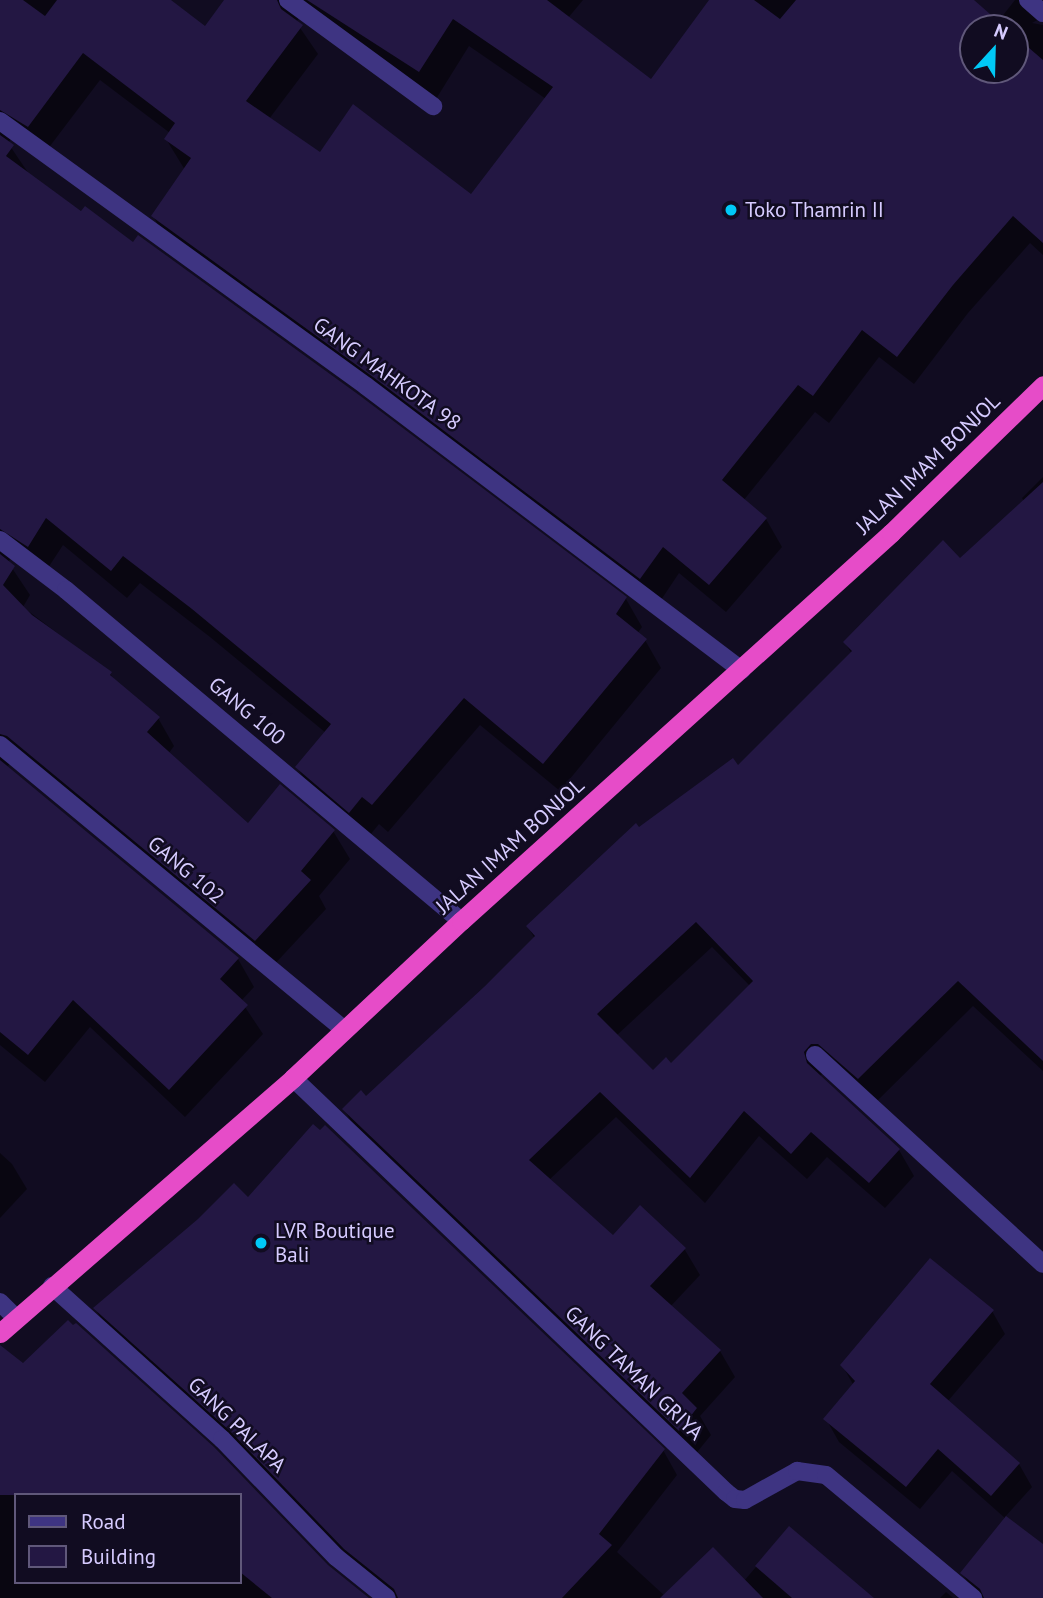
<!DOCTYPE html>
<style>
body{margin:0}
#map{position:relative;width:1043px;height:1598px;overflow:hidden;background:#110c21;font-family:"PT Sans",sans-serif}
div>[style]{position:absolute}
.shadow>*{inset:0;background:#0007}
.building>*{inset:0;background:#231743}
.minor>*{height:18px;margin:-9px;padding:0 9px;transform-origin:9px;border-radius:9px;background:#3e3482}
.trunk>*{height:19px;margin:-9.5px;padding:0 9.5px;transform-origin:9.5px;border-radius:9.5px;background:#e64cc8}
.dots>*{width:19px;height:19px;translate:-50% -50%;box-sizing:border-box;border:4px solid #110c21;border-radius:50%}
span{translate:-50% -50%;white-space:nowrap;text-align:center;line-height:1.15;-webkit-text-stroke:5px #110c21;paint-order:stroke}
.poi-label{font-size:21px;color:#d6cbff}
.left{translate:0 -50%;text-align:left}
.street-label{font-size:21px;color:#d6cbff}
.legend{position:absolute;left:14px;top:1493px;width:228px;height:91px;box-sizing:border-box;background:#110c21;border:2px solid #60587a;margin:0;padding:9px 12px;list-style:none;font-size:21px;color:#d6cbff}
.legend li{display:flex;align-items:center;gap:14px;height:35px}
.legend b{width:35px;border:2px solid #60587a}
.north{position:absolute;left:959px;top:14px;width:70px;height:70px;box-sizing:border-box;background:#110c21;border:2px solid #60587a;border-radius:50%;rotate:22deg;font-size:19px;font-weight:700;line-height:28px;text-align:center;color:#d6cbff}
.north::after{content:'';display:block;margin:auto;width:24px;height:32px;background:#00c9f6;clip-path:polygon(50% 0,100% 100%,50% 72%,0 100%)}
</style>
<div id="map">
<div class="shadow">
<div style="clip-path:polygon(evenodd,0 0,168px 0,206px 28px,227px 0,583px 0,568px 18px,651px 81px,711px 0,961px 0,973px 53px,973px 70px,1015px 70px,1015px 28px,993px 28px,1015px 0,1043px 0,1043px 17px,1032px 23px,1043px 25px,1043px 255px,1030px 243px,968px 313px,914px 384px,879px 357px,829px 423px,815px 412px,743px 501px,766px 519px,782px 547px,726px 612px,679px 573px,657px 606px,169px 244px,153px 216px,185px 170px,166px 139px,170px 133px,100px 80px,44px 154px,11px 139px,8px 143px,29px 174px,626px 599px,642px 627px,637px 634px,645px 640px,661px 668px,560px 791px,480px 725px,388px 832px,379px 824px,366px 840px,313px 795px,297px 767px,326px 733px,210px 637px,140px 583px,127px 598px,63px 545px,44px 574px,12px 557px,8px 562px,30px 595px,23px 607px,110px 673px,115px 682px,158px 718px,174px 746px,169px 753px,248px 825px,333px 831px,350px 859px,319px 896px,326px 909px,271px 968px,13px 762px,6px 767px,238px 959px,254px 987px,241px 1001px,263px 1034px,185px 1117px,90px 1027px,45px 1082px,0 1045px,0 0,300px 17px,436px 99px,469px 46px,546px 99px,472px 196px,321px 154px,269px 119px,318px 54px,296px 22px,300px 17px)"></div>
<div style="clip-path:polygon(evenodd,1043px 477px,1043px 1071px,973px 1006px,874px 1104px,826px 1070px,819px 1077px,899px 1150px,914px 1176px,885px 1208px,827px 1157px,807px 1179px,759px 1136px,705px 1203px,616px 1117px,549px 1180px,613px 1237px,640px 1208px,685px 1250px,700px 1275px,670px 1307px,720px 1351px,735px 1377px,700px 1416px,711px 1435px,694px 1456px,359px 1135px,344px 1109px,366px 1098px,535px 939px,528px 927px,639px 829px,738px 767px,852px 654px,845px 643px,960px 560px,1024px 501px,1022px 498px,1043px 477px,712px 947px,750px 986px,671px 1065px,653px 1072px,616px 1036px,712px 947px)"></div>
<div style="clip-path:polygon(0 1153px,12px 1164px,27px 1189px,0 1218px)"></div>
<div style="clip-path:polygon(248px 1199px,663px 1450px,677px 1475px,617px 1552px,665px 1596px,744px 1581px,789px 1528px,871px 1598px,391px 1598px,109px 1332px,95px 1308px)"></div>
<div style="clip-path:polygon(992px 1311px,1005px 1334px,948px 1401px,1019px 1464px,1032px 1487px,1005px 1517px,1043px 1547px,1043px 1598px,978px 1598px,962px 1573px,1006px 1519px,952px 1471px,920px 1509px,839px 1442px,826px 1419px,854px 1386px,842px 1365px)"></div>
<div style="clip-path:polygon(evenodd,68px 1322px,327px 1566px,366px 1598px,0 1598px,0 1346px,23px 1365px,68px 1322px,16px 1495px,240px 1495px,240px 1582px,16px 1582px,16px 1495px)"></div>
<div style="clip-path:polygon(946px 1592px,953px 1598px,940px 1598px)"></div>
</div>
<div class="building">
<div style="clip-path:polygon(0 0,23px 0,45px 16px,57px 0,171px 0,205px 26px,224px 0,277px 0,281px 9px,303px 25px,246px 101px,320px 152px,353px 104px,471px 194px,553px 87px,453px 19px,419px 72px,307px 0,547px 0,651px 79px,709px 0,754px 0,780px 19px,796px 0,974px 0,1006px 28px,973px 28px,973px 70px,1015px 70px,1015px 36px,1043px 60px,1043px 243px,1013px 216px,953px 285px,897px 357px,862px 330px,813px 396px,798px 385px,722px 480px,767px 518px,709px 585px,663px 547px,640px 579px,373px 377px,151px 216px,191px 158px,164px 139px,175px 123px,83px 53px,28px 127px,0 110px)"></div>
<div style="clip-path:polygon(0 135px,14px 145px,6px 156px,81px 211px,85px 206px,133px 242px,138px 235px,359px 395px,627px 597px,616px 614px,647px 639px,543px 764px,464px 698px,372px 805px,362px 797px,349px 813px,295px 767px,331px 724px,192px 609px,123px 556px,111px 571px,46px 518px,28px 547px,0 529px)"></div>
<div style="clip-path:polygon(evenodd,1043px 482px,1043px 1061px,958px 981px,858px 1079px,818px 1044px,811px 1044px,804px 1052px,807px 1063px,900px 1149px,869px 1183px,811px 1132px,791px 1154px,744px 1111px,690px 1178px,600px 1092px,529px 1160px,613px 1235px,640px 1205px,686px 1248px,650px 1286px,721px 1350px,682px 1393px,697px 1408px,679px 1431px,342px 1109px,361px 1090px,366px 1096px,485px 986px,535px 936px,526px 926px,636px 823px,639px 827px,733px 758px,738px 765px,852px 651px,843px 642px,943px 540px,960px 558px,1043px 482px,696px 922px,753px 981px,671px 1063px,666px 1057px,653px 1070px,597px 1014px,696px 922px)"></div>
<div style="clip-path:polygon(0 554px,15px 566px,3px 585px,32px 615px,112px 672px,110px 675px,160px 717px,147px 732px,248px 823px,280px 784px,335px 830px,301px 871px,311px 880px,255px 941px,7px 736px,0 734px)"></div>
<div style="clip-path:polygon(0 760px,239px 958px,220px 979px,248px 1005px,169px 1090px,73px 1000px,28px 1055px,0 1032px)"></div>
<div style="clip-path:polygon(313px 1124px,320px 1130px,325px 1125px,665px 1449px,599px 1534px,612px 1545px,562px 1598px,398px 1598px,394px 1589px,344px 1549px,230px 1431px,93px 1308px,198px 1219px,234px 1183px,248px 1197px)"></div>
<div style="clip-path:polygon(930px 1258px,994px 1310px,930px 1384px,1020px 1463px,991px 1496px,938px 1449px,906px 1487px,823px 1419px,855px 1381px,840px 1365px)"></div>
<div style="clip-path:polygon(68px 1320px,73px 1325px,76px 1323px,214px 1447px,328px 1565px,369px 1598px,272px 1598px,240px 1572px,240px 1495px,0 1495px,0 1345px,23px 1363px)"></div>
<div style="clip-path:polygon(1006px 1516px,1043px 1544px,1043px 1598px,984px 1598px,980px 1589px,960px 1573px)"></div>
<div style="clip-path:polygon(789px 1526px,874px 1598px,792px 1598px,755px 1566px)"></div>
<div style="clip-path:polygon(713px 1547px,763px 1598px,660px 1598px)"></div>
</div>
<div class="minor">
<div style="left:288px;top:0;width:180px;rotate:36.2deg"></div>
<div style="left:1028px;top:0;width:20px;rotate:41deg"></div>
<div style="left:0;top:121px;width:452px;rotate:35.9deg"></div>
<div style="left:366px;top:386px;width:471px;rotate:37.1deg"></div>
<div style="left:0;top:540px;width:83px;rotate:37.1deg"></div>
<div style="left:66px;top:590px;width:515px;rotate:39.96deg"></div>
<div style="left:0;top:745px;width:447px;rotate:39.6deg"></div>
<div style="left:815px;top:1055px;width:309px;rotate:42.5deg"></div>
<div style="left:293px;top:1078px;width:599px;rotate:43.71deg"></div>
<div style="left:726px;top:1492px;width:11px;rotate:38deg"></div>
<div style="left:735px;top:1499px;width:10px;rotate:6deg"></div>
<div style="left:745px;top:1500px;width:60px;rotate:-29.1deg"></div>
<div style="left:797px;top:1471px;width:29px;rotate:8deg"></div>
<div style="left:826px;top:1475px;width:192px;rotate:39.9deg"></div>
<div style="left:52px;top:1286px;width:229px;rotate:42deg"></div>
<div style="left:222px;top:1439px;width:164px;rotate:46deg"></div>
<div style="left:336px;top:1557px;width:65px;rotate:38.8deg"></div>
<div style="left:0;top:1302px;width:21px;rotate:45deg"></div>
</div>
<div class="trunk">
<div style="left:0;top:1333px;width:388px;rotate:-41deg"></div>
<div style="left:293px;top:1078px;width:230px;rotate:-43.1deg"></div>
<div style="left:461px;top:921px;width:579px;rotate:-42.06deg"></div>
<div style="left:891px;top:533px;width:212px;rotate:-44.2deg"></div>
</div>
<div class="dots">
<div style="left:731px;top:210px;background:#00c9f6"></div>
<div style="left:261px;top:1243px;background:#00c9f6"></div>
</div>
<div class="poi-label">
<span class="left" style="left:745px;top:210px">Toko Thamrin II</span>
<span class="left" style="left:275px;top:1243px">LVR Boutique<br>Bali</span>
</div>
<div class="street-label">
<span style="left:387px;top:374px;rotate:36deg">GANG MAHKOTA 98</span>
<span style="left:928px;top:464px;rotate:-44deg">JALAN IMAM BONJOL</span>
<span style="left:247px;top:711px;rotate:40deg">GANG 100</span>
<span style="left:510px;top:846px;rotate:-42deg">JALAN IMAM BONJOL</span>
<span style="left:186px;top:870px;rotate:40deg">GANG 102</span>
<span style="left:634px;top:1373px;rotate:44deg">GANG TAMAN GRIYA</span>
<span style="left:237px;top:1425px;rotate:44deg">GANG PALAPA</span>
</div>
<ul class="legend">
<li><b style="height:9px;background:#3e3482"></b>Road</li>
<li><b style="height:19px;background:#231743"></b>Building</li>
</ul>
<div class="north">N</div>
</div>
